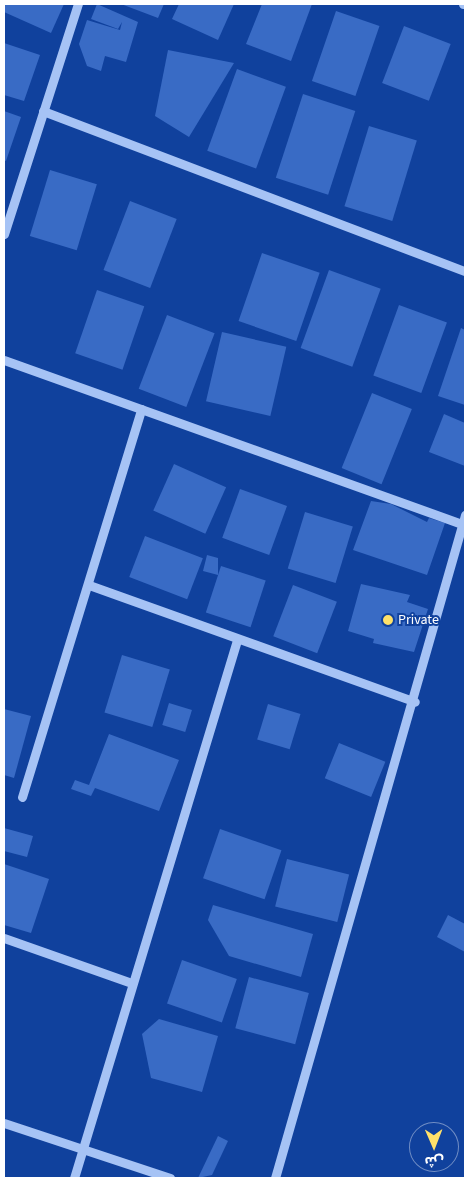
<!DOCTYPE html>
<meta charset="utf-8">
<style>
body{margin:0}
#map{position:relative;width:469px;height:1182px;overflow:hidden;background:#10419d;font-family:"Source Sans 3","Noto Sans Arabic",sans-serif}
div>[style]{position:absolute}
.building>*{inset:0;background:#396bc5;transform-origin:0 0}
.minor>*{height:9px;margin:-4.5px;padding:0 4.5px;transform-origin:4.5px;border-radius:4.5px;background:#a6c3f5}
.dots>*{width:14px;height:14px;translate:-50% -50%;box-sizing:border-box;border:2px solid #10419d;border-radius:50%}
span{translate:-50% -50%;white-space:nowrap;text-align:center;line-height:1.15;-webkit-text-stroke:4px #10419d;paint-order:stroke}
.poi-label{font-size:14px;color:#fff}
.left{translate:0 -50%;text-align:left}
.frame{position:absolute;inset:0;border:5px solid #fff;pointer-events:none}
.north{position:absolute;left:409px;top:1122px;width:50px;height:50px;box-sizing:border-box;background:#10419d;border:1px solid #708dc4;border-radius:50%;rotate:179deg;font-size:14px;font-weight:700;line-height:20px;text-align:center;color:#fff}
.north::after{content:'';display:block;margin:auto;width:18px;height:22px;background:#ffe16a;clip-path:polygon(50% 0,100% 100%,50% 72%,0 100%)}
</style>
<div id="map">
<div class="building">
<div style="clip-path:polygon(4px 4px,64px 4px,51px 33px,4px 12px)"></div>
<div style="clip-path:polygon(97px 4px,138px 22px,126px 62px,105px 56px,101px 71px,87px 66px,79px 44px,87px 20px,120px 30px,122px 22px,118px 29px,91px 19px)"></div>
<div style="clip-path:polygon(121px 4px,164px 4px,158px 18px)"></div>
<div style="clip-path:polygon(179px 4px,234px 4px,218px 40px,172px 19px)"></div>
<div style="clip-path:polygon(262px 4px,312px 4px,291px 61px,246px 44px)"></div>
<div style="left:336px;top:11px;width:46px;height:74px;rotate:19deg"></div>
<div style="left:404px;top:26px;width:50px;height:61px;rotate:21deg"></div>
<div style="clip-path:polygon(4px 43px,40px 55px,24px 101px,4px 95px)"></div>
<div style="clip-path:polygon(168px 50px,234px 63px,189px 137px,155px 116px)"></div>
<div style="left:237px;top:69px;width:52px;height:87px;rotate:20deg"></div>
<div style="left:303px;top:94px;width:55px;height:88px;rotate:18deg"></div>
<div style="clip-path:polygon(4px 111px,21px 117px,6px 161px,4px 160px)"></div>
<div style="left:369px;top:126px;width:50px;height:84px;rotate:17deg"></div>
<div style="left:50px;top:170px;width:49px;height:69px;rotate:17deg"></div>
<div style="left:130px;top:201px;width:50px;height:74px;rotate:21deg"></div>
<div style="left:262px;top:253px;width:61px;height:72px;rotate:19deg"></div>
<div style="left:329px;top:270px;width:55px;height:83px;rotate:20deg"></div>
<div style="left:97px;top:290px;width:50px;height:67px;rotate:19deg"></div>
<div style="left:399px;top:305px;width:51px;height:75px;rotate:20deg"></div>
<div style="left:167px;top:315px;width:51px;height:79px;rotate:21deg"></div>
<div style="clip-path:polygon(461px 328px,465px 330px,465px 405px,438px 396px)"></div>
<div style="left:222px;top:332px;width:66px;height:71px;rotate:13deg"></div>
<div style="left:372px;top:393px;width:43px;height:81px;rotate:22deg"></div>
<div style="clip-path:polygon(444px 414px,465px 423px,465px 466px,429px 452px)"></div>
<div style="left:174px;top:464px;width:57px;height:51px;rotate:24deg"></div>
<div style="left:240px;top:489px;width:50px;height:52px;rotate:20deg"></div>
<div style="clip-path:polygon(371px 501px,391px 504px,427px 522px,429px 518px,445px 523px,427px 575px,353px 550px)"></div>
<div style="left:305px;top:512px;width:50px;height:59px;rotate:17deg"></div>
<div style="left:145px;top:536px;width:62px;height:44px;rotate:21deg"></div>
<div style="clip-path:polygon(207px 555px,218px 558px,218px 575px,203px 571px)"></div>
<div style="left:221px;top:566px;width:47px;height:49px;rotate:18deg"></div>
<div style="clip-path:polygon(361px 584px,410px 595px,407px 602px,428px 609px,414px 652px,373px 643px,374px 639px,348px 631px)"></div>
<div style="left:293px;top:585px;width:47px;height:55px;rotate:21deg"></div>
<div style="left:122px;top:655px;width:50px;height:60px;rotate:17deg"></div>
<div style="left:169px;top:703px;width:24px;height:23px;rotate:17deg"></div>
<div style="left:268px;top:704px;width:34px;height:37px;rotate:17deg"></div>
<div style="clip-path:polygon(4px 709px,31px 716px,14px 778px,4px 775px)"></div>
<div style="clip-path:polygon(109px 734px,179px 760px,159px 811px,95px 788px,91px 796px,71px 789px,75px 780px,89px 785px)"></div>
<div style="left:339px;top:743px;width:50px;height:38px;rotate:22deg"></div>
<div style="clip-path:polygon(4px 828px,33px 836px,27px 857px,4px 851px)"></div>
<div style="left:220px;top:829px;width:65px;height:52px;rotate:19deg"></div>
<div style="left:287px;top:859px;width:64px;height:49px;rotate:14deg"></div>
<div style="clip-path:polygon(4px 864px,49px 879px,31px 933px,4px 925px)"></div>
<div style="clip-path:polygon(213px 905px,313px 934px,301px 977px,229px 956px,208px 920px)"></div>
<div style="clip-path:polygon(448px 915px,465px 924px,465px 952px,437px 937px)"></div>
<div style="left:182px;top:960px;width:58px;height:46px;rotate:19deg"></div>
<div style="left:249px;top:977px;width:62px;height:53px;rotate:15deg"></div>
<div style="clip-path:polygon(159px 1019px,218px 1036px,202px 1092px,151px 1078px,142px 1034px)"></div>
<div style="clip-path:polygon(218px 1136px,228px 1141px,212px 1175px,198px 1178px)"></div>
</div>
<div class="minor">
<div style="left:463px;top:4px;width:2px"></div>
<div style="left:43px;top:111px;width:451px;rotate:20.8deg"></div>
<div style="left:4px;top:234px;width:242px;rotate:-72.2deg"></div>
<div style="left:4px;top:360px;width:487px;rotate:19.7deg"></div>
<div style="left:89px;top:585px;width:346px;rotate:19.7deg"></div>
<div style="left:22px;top:797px;width:406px;rotate:-72.9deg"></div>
<div style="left:4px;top:938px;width:136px;rotate:19.4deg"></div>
<div style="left:4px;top:1123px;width:175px;rotate:18.3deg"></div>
<div style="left:74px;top:1178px;width:562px;rotate:-73.14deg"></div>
<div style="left:275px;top:1178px;width:690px;rotate:-74.01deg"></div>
</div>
<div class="dots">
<div style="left:388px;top:620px;background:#ffe16a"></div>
</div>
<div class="poi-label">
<span class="left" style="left:398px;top:620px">Private</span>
</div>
<div class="frame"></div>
<div class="north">ش</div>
</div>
